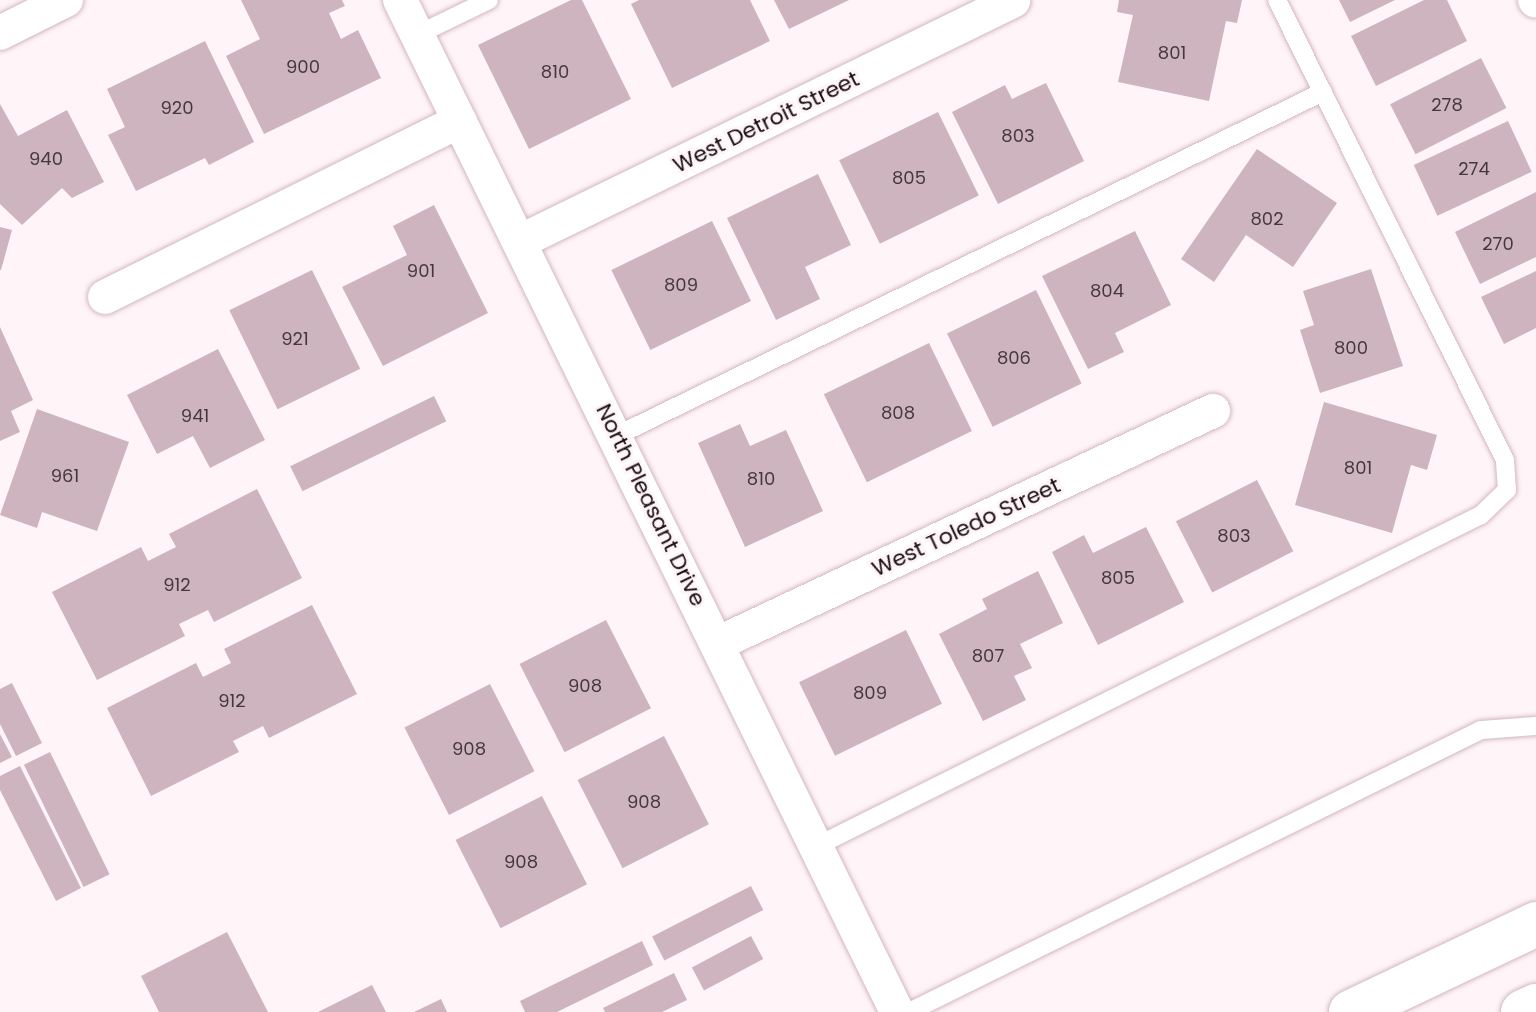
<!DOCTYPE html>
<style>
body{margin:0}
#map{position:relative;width:1536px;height:1012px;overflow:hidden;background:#fff4f8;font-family:Poppins,sans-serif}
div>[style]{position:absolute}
.building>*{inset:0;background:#ceb4be;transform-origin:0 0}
.roads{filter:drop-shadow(0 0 2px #d2b7c1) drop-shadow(0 0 2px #d2b7c1)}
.lane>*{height:18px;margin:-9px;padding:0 9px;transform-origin:9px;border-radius:9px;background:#fff}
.street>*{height:34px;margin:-17px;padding:0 17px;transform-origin:17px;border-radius:17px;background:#fff}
.secondary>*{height:44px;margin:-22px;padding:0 22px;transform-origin:22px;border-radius:22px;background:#fff}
span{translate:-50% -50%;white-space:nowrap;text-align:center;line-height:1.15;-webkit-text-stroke:6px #fff4f8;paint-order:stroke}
.number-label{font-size:18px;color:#45383c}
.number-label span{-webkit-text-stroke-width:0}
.street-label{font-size:22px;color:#170e11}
</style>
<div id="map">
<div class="building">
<div style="clip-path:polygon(241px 0,342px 0,345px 6px,329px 13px,341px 39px,358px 30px,381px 78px,264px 134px,226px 56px,260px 39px)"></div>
<div style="clip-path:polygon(571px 0,582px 0,631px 99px,529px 149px,478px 45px)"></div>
<div style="clip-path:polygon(639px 0,750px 0,770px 41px,672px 88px,631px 4px)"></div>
<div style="clip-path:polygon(774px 0,849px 0,789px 29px)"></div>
<div style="clip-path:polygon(1119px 0,1242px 0,1237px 23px,1226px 21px,1209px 101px,1118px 82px,1133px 15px,1117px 12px)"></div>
<div style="clip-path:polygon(1339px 0,1395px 0,1350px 22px)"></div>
<div style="clip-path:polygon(1424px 0,1447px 0,1467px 41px,1376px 86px,1351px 36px)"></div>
<div style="clip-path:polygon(205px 41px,254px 142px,209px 165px,205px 158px,136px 191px,108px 135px,125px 127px,107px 89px)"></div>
<div style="left:1481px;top:58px;width:56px;height:102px;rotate:63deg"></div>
<div style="clip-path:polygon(1046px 83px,1084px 161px,998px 204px,952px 112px,1005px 85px,1012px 99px)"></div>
<div style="clip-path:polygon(0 104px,18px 136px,67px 110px,104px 182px,72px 198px,62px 188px,22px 225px,0 204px)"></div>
<div style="left:938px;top:112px;width:93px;height:110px;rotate:64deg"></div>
<div style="left:1508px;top:121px;width:56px;height:104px;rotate:65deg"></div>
<div style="clip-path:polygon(1257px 149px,1337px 203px,1293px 267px,1246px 235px,1214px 282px,1181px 259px)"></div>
<div style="clip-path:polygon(818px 174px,851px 245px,805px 267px,820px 299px,776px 320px,727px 218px)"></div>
<div style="clip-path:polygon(1536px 192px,1536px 257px,1480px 284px,1455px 232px)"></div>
<div style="clip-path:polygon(434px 205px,488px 313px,383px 366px,342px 287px,407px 255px,393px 226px)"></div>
<div style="left:712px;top:221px;width:89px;height:112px;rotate:64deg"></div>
<div style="clip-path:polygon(0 227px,12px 230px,1px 270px,0 270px)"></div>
<div style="clip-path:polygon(1135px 231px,1171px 305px,1115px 333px,1124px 352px,1088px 369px,1042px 276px)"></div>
<div style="clip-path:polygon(1371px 269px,1403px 366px,1320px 393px,1300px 330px,1314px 325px,1303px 291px)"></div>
<div style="left:312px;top:270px;width:110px;height:92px;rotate:64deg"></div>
<div style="clip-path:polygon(1536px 271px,1536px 328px,1504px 344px,1481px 297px)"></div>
<div style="left:1036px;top:290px;width:104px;height:99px;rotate:64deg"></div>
<div style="clip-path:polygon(0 327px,33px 400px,11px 411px,20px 432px,0 441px)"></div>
<div style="left:929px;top:343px;width:98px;height:117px;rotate:64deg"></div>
<div style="clip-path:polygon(218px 349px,265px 440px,210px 468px,193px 436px,157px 454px,127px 395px)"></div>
<div style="left:434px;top:396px;width:28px;height:160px;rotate:64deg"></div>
<div style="clip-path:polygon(1324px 402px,1437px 435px,1427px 470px,1411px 465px,1392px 533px,1295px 505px)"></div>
<div style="clip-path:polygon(37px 409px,129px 442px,97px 531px,42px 512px,37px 528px,0 515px)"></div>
<div style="clip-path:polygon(740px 424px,750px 446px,786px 430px,823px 511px,745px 547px,698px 443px)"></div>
<div style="left:1257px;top:480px;width:80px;height:91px;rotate:63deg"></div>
<div style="clip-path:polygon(257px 489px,302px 578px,214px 622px,208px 610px,179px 624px,185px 636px,97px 680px,52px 592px,141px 547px,148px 561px,176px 547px,169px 534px)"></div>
<div style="clip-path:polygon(1146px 527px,1184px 602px,1098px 645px,1052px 552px,1084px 535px,1093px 553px)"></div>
<div style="clip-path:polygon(1038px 571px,1063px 623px,1020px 644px,1032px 668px,1014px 676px,1026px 700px,983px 721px,939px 634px,987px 609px,982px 599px)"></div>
<div style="clip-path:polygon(312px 605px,357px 694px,269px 738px,263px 726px,233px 741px,239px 752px,151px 796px,107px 708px,196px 663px,203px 677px,231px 663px,224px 649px)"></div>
<div style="left:606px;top:620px;width:99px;height:97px;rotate:63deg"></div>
<div style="left:906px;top:630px;width:82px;height:119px;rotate:64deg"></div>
<div style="clip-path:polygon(12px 683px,42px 743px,16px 756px,0 724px,0 689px)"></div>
<div style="left:490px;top:684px;width:98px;height:96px;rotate:63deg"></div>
<div style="clip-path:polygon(0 734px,12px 757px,0 763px)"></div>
<div style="left:664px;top:736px;width:99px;height:97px;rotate:63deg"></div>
<div style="left:50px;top:752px;width:136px;height:29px;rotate:64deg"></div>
<div style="clip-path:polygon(20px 766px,81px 888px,56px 901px,0 790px,0 776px)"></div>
<div style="left:542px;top:796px;width:99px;height:97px;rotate:63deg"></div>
<div style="left:751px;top:886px;width:27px;height:111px;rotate:63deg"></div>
<div style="clip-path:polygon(227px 932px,268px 1012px,159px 1012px,141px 976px)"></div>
<div style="left:751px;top:936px;width:26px;height:67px;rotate:62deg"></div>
<div style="clip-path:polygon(642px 941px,653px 965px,557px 1012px,525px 1012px,520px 1001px)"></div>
<div style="clip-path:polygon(674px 973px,687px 1000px,662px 1012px,605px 1012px,603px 1008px)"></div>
<div style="clip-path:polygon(372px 985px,386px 1012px,318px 1012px)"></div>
<div style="clip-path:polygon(441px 999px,447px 1012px,414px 1012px)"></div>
</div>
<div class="roads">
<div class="lane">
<div style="left:417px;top:35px;width:80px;rotate:-25.9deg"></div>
<div style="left:616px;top:436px;width:786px;rotate:-25.95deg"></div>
<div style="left:817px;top:846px;width:742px;rotate:-26.5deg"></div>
<div style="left:1481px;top:515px;width:36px;rotate:-44deg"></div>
<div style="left:1507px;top:490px;width:30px;rotate:-94deg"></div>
<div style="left:1505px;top:460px;width:513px;rotate:-116.37deg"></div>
<div style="left:909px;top:1012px;width:638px;rotate:-26.24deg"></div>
<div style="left:1481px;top:730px;width:55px;rotate:-4.2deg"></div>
</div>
<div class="street">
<div style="left:400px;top:0;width:1127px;rotate:63.84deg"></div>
<div style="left:1535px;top:0;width:1px;rotate:45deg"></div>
<div style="left:0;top:33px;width:74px;rotate:-26.6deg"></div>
<div style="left:519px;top:242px;width:550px;rotate:-26.01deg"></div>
<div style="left:105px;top:297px;width:396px;rotate:-26.4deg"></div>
<div style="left:719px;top:643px;width:546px;rotate:-25.16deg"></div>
</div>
<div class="secondary">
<div style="left:1351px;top:1012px;width:205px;rotate:-25.4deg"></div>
<div style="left:1523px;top:1012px;width:14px;rotate:-25deg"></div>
</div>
</div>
<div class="number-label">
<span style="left:1172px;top:53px">801</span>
<span style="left:303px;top:67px">900</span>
<span style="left:555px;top:72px">810</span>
<span style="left:1447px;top:105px">278</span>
<span style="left:177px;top:108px">920</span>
<span style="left:1018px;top:136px">803</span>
<span style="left:46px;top:159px">940</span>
<span style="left:1474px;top:169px">274</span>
<span style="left:909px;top:178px">805</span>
<span style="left:1267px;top:219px">802</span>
<span style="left:1498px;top:244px">270</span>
<span style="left:421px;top:271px">901</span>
<span style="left:681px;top:285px">809</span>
<span style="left:1107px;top:291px">804</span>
<span style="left:295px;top:339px">921</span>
<span style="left:1351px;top:348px">800</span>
<span style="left:1014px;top:358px">806</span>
<span style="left:898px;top:413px">808</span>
<span style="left:195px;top:416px">941</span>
<span style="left:1358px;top:468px">801</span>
<span style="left:65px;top:476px">961</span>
<span style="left:761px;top:479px">810</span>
<span style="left:1234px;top:536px">803</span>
<span style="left:1118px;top:578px">805</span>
<span style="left:177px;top:585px">912</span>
<span style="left:988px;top:656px">807</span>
<span style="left:585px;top:686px">908</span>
<span style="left:870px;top:693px">809</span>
<span style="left:232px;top:701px">912</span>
<span style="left:469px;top:749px">908</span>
<span style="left:644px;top:802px">908</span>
<span style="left:521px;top:862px">908</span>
</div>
<div class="street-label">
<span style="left:766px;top:122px;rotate:-26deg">West Detroit Street</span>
<span style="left:651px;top:505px;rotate:64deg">North Pleasant Drive</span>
<span style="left:966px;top:527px;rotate:-25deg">West Toledo Street</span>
</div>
</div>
